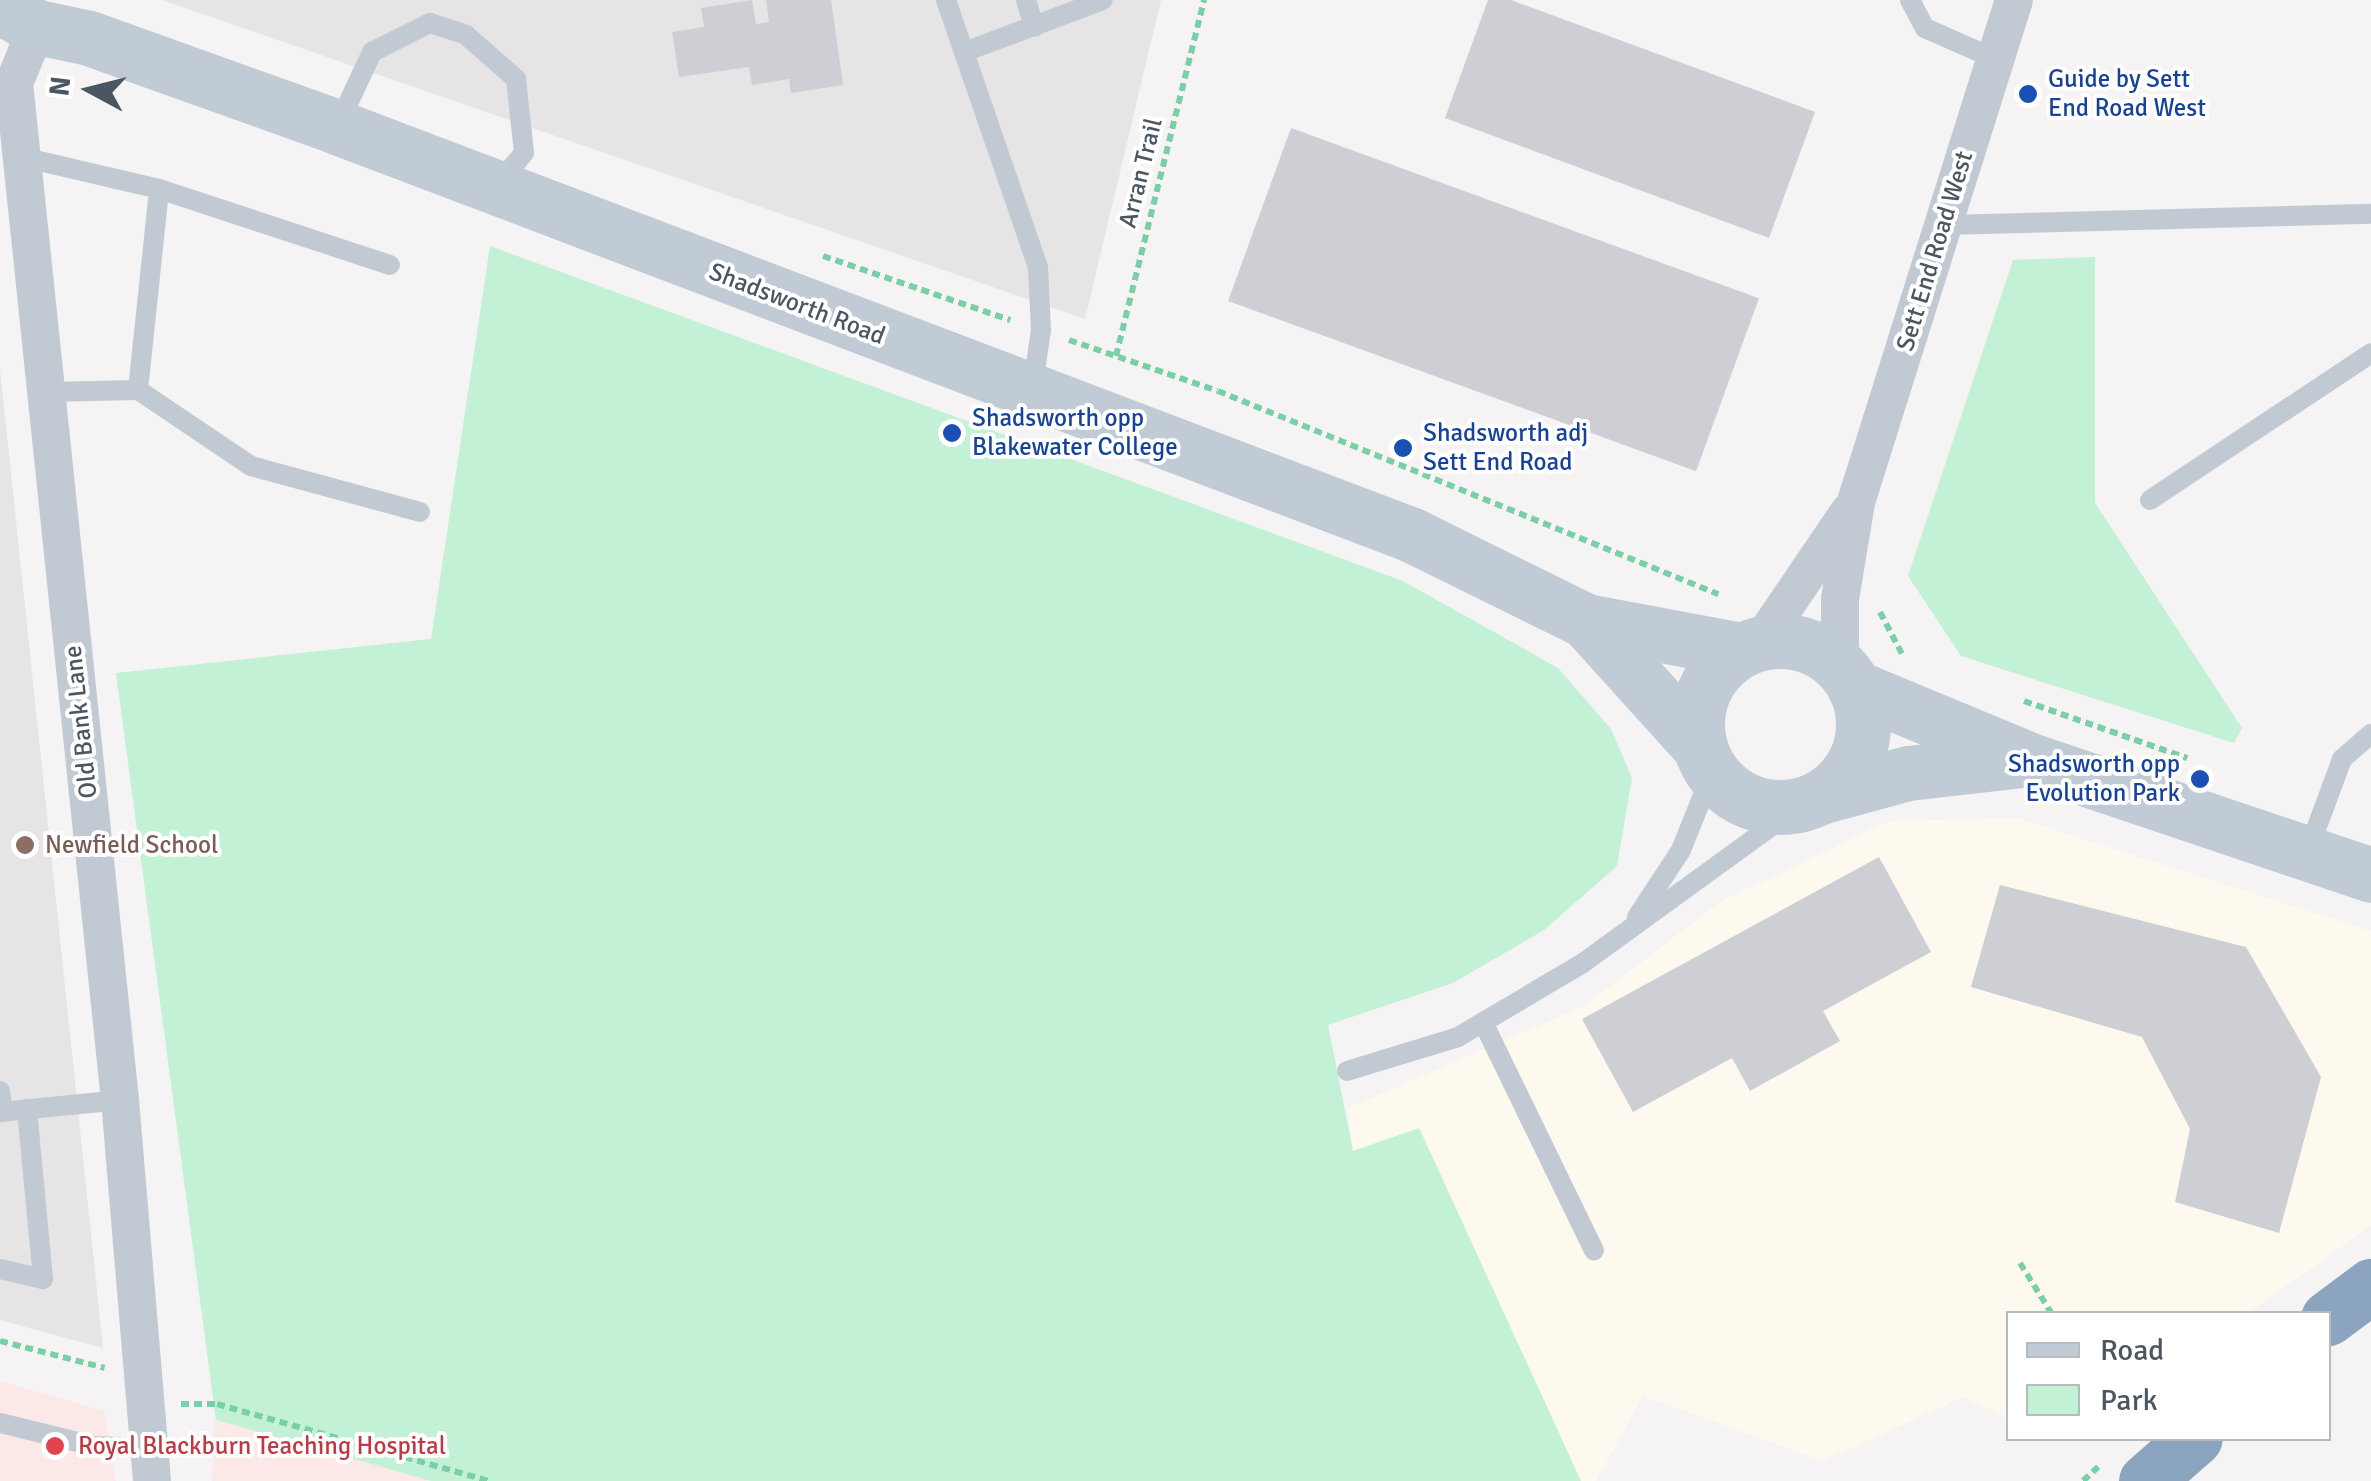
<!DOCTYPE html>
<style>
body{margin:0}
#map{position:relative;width:2371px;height:1481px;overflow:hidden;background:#f5f3f3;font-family:Signika,sans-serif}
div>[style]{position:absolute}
.commercial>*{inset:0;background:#fdf9ef}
.education>*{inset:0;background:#e6e4e5}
.medical>*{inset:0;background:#fce8e6}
.green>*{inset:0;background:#c3f1d5}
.building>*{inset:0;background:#cdcfd5;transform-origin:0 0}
.path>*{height:6px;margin-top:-3px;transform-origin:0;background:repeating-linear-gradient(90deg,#7ad0a6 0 8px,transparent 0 13px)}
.lane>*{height:20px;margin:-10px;padding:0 10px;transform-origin:10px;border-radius:10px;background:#c1cad2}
.street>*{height:38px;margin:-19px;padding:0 19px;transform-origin:19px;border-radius:19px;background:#c1cad2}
.secondary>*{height:55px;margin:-27.5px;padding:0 27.5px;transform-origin:27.5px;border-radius:27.5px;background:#c1cbd6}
.secondary>.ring{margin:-27.5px;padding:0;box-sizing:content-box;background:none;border:55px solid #c1cbd6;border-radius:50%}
.highway>*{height:55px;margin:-27.5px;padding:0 27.5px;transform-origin:27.5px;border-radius:27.5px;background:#8ba5c1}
.dots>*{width:28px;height:28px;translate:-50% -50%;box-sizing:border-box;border:5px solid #fff;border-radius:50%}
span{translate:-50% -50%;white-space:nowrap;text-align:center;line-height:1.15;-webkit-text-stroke:8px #fff;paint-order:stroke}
.transit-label{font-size:25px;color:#164399}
.left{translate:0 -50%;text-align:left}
.right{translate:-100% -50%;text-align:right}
.street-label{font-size:25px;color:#4a5661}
.education-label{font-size:25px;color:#785e54}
.health-label{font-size:25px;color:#be3a42}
.legend{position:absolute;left:2006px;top:1311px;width:325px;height:130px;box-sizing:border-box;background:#fff;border:2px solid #b7bbc0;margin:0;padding:12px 18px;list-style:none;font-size:30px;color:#4a5661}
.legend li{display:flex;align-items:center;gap:20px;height:50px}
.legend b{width:50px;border:2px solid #b7bbc0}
.north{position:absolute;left:40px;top:40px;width:100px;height:100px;-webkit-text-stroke:8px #fff;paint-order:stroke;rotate:277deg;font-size:28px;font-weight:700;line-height:40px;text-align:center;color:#4a5661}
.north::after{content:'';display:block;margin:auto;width:35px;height:45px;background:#4a5661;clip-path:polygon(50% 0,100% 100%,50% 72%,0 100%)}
</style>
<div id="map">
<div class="commercial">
<div style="clip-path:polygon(2018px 818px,2371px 931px,2371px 1226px,2248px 1313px,2008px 1314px,2008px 1418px,1963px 1397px,1823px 1461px,1643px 1396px,1596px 1481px,1581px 1481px,1420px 1128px,1353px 1152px,1348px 1108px,1584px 1006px,1720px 902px,1889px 821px)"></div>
</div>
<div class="education">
<div style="clip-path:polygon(162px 0,1161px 0,1085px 319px)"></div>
<div style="clip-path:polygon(0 369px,103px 1348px,0 1320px)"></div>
</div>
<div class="medical">
<div style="clip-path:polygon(0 1381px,104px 1411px,116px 1481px,0 1481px)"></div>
<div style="clip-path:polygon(216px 1420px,431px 1481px,212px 1481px)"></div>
</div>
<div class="green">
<div style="clip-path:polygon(490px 246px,1403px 581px,1558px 668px,1611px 729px,1632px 778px,1617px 866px,1544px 930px,1453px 983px,1328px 1025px,1353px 1151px,1419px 1128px,1581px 1481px,431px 1481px,216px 1420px,116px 673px,431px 639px)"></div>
<div style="clip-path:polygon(2095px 257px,2095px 503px,2242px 728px,2234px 743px,1961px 656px,1908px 576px,2013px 260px)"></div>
</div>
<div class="building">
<div style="clip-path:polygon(752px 0,756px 24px,769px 22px,766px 0,831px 0,843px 85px,791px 93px,789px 79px,752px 85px,749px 67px,679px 77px,672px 32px,704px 27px,701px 8px)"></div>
<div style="clip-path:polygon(1488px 0,1511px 0,1815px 112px,1769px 238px,1445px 118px)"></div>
<div style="left:1291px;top:128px;width:498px;height:184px;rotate:20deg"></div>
<div style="clip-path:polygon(1879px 857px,1931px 952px,1823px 1011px,1840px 1041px,1750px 1091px,1732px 1058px,1633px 1112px,1582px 1019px)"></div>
<div style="clip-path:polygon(2000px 885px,2246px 947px,2321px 1077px,2279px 1233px,2175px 1202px,2190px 1129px,2142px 1037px,1971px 987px)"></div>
</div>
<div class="path">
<div style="left:823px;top:256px;width:198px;rotate:18.9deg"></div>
<div style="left:1069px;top:340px;width:157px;rotate:18.9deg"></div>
<div style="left:1218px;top:391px;width:540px;rotate:22.1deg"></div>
<div style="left:1116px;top:356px;width:367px;rotate:-76.1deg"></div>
<div style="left:1880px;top:612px;width:47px;rotate:62.4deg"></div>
<div style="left:2024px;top:701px;width:173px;rotate:19.3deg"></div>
<div style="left:2020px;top:1263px;width:60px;rotate:57.9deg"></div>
<div style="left:0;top:1341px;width:108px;rotate:14.4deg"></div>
<div style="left:181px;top:1404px;width:36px"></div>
<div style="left:217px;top:1404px;width:283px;rotate:15.8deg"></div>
<div style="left:2083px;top:1481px;width:23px;rotate:-43deg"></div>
</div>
<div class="lane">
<div style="left:946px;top:0;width:282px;rotate:71deg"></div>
<div style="left:1038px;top:267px;width:63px;rotate:87.3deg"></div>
<div style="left:1041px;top:330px;width:62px;rotate:98.4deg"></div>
<div style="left:1026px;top:0;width:28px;rotate:73deg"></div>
<div style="left:1910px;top:0;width:32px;rotate:62deg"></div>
<div style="left:1925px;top:28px;width:77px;rotate:23.9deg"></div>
<div style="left:964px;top:52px;width:148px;rotate:-20.5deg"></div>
<div style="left:338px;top:125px;width:81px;rotate:-65deg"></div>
<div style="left:372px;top:52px;width:65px;rotate:-26.6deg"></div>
<div style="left:430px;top:23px;width:38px;rotate:18deg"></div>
<div style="left:466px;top:35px;width:67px;rotate:41.3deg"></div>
<div style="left:516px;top:79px;width:74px;rotate:83.8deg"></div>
<div style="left:524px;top:153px;width:42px;rotate:130.2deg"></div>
<div style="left:22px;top:157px;width:141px;rotate:13.1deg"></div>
<div style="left:159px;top:189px;width:243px;rotate:18.2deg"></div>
<div style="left:1944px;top:225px;width:427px;rotate:-1.5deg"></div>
<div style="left:138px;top:390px;width:202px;rotate:-84deg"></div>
<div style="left:46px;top:392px;width:92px;rotate:-1.2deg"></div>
<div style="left:138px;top:390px;width:136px;rotate:33.9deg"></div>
<div style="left:251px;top:466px;width:175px;rotate:15.2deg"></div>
<div style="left:2150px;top:500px;width:265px;rotate:-33.6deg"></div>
<div style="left:2308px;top:851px;width:98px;rotate:-69.7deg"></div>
<div style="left:2342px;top:759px;width:38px;rotate:-41deg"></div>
<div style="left:1637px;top:917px;width:80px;rotate:-56.7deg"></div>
<div style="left:1681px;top:850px;width:83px;rotate:-68.1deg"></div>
<div style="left:1483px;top:1022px;width:254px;rotate:64.1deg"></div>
<div style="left:1347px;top:1071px;width:116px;rotate:-17deg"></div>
<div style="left:1458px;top:1037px;width:145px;rotate:-30.6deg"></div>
<div style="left:1583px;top:963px;width:271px;rotate:-36deg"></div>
<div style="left:0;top:1091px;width:21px;rotate:82deg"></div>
<div style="left:0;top:1112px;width:121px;rotate:-5.7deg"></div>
<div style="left:0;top:1269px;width:44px;rotate:13.1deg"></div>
<div style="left:43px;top:1279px;width:171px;rotate:-95.4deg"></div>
<div style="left:0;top:1423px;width:97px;rotate:13.7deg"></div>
<div style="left:94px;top:1446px;width:55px;rotate:2.1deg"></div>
</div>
<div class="street">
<div style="left:37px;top:27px;width:61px;rotate:112.3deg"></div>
<div style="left:14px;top:83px;width:1023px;rotate:84.05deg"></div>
<div style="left:120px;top:1100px;width:382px;rotate:85.2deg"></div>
<div style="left:1760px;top:643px;width:158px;rotate:-55.8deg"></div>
<div style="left:1840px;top:667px;width:68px;rotate:-90deg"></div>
<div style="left:1840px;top:599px;width:98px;rotate:-80.6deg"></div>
<div style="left:1856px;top:502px;width:526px;rotate:-72.53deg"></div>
</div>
<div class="secondary">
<div style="left:0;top:7px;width:42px;rotate:28.4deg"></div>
<div style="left:37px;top:27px;width:53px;rotate:11.9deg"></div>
<div style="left:89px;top:38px;width:263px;rotate:19.7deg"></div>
<div style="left:337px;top:127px;width:1150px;rotate:20.78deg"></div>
<div style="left:1412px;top:535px;width:194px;rotate:26.3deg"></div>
<div style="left:1586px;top:621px;width:158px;rotate:10.6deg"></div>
<div style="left:1586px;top:621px;width:170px;rotate:47.9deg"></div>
<div class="ring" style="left:1697px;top:641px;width:111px;height:111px"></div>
<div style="left:1854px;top:687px;width:191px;rotate:22.5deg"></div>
<div style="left:2030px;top:760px;width:360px;rotate:18.6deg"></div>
<div style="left:1820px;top:797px;width:91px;rotate:-15.3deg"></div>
<div style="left:1908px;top:773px;width:115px;rotate:-6.5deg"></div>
</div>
<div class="highway">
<div style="left:2328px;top:1318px;width:54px;rotate:-36.7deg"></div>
<div style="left:2146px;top:1481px;width:65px;rotate:-41.3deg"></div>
</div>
<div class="dots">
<div style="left:2028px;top:94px;background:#1a4fb4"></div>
<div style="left:952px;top:433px;background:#1a4fb4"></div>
<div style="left:1403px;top:448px;background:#1a4fb4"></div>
<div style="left:2200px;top:779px;background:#1a4fb4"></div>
<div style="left:25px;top:845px;background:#8d6e63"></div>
<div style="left:55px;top:1446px;background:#e0444e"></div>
</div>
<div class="transit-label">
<span class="left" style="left:2048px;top:94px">Guide by Sett<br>End Road West</span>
<span class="left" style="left:972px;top:433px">Shadsworth opp<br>Blakewater College</span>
<span class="left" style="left:1423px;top:448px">Shadsworth adj<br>Sett End Road</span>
<span class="right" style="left:2180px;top:779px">Shadsworth opp<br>Evolution Park</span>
</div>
<div class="street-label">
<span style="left:1141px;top:173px;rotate:-76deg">Arran Trail</span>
<span style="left:1935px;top:251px;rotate:-73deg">Sett End Road West</span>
<span style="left:797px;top:304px;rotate:21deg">Shadsworth Road</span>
<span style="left:81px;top:722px;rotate:-96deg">Old Bank Lane</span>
</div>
<div class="education-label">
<span class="left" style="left:45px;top:845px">Newfield School</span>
</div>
<div class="health-label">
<span class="left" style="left:78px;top:1446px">Royal Blackburn Teaching Hospital</span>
</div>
<ul class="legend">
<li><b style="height:12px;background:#c1cbd6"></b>Road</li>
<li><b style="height:28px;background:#c3f1d5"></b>Park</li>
</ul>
<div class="north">N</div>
</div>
